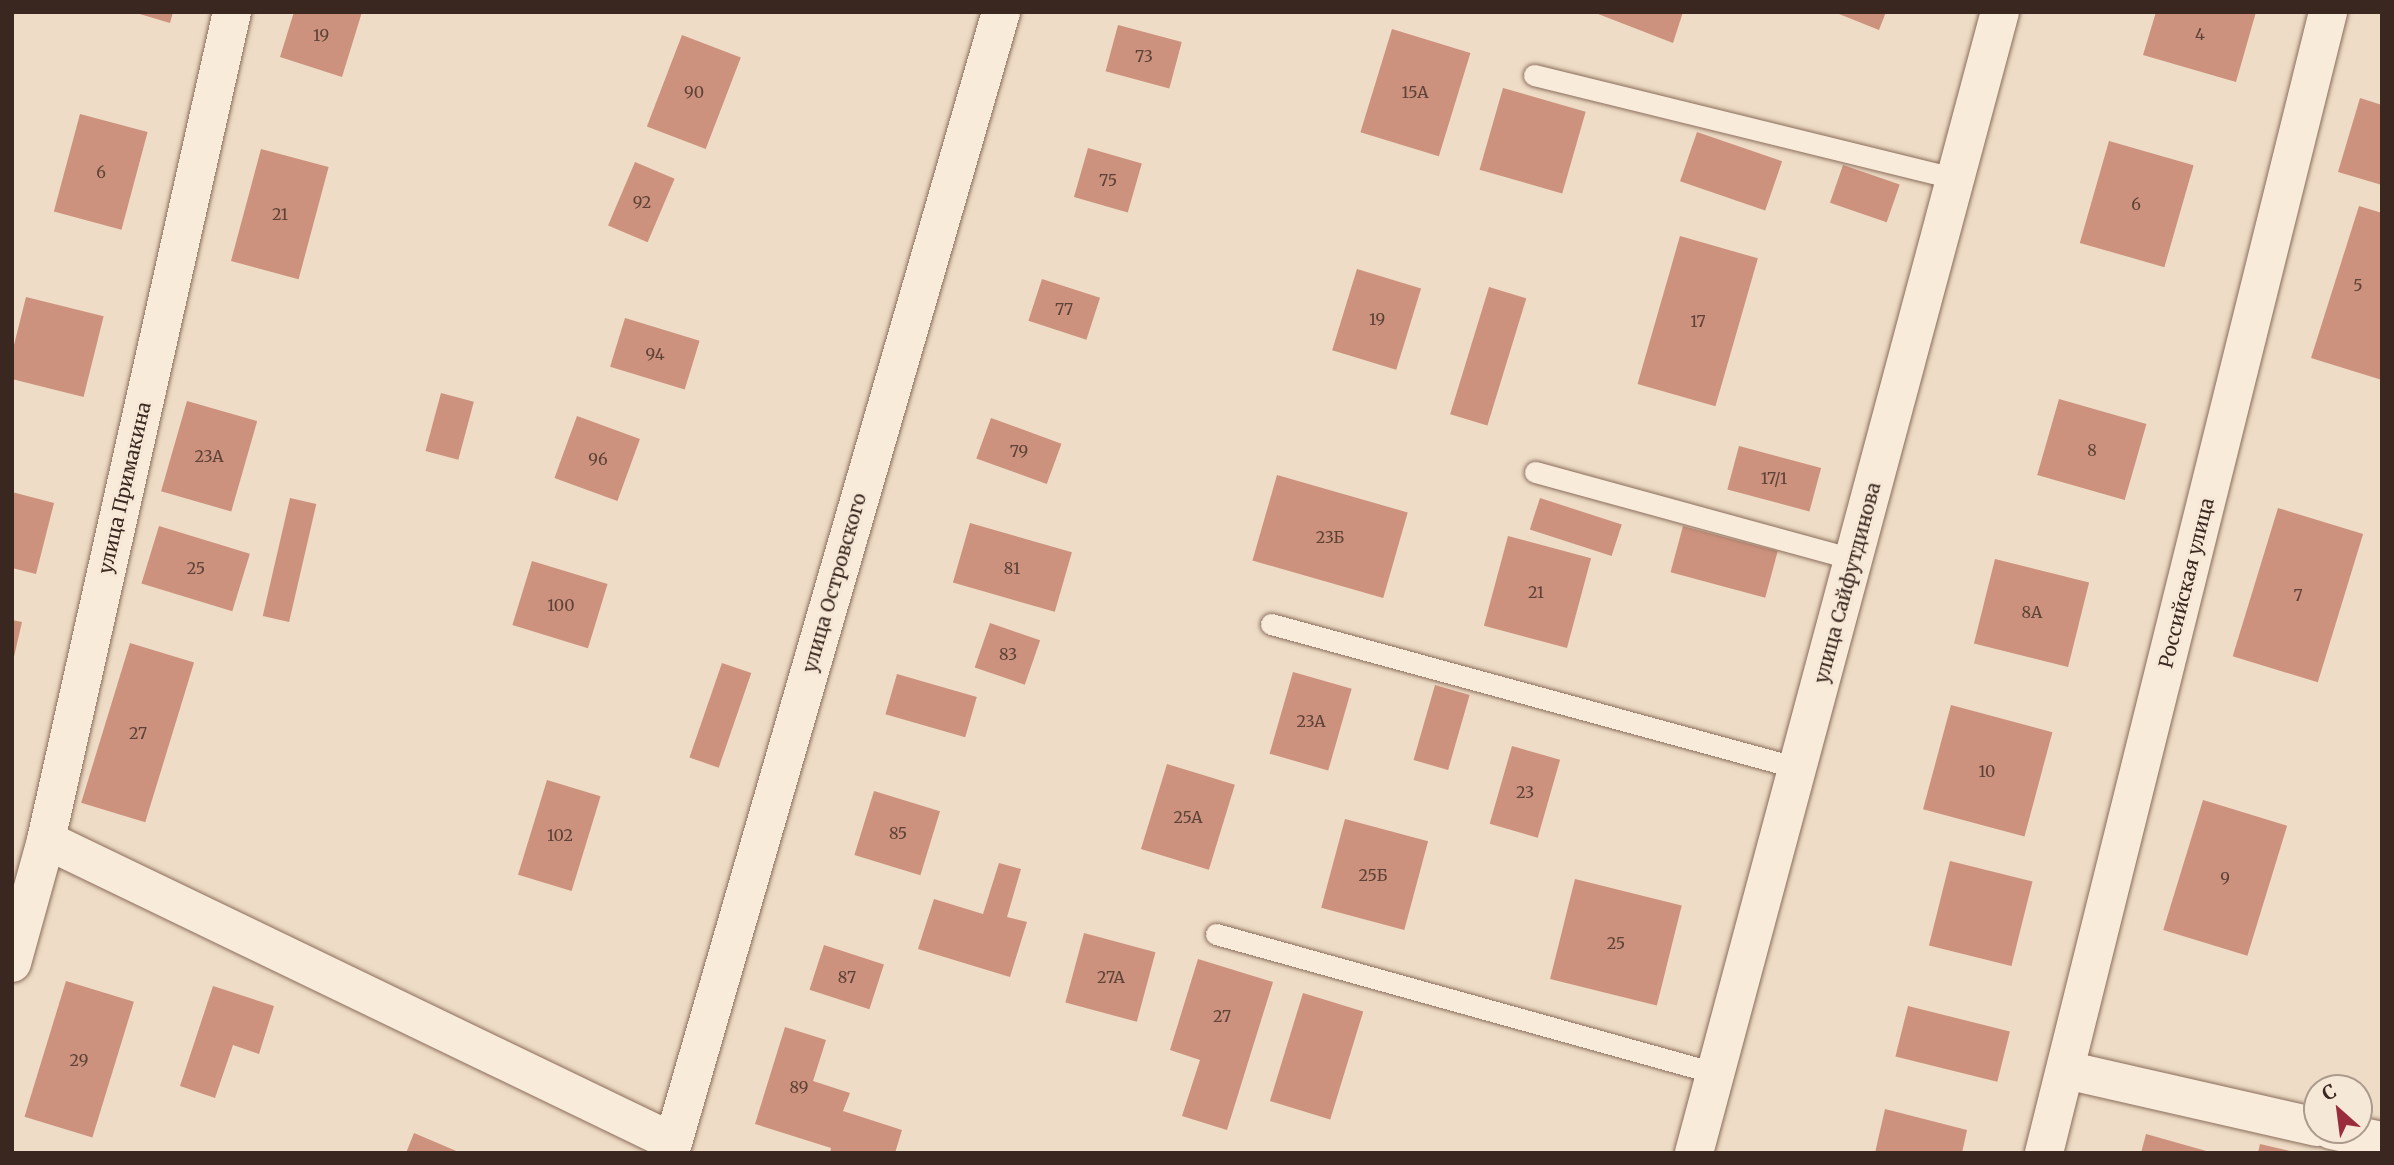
<!DOCTYPE html>
<meta charset="utf-8">
<style>
body{margin:0}
#map{position:relative;width:2394px;height:1165px;overflow:hidden;background:#eedcc6;font-family:Merriweather,serif}
div>[style]{position:absolute}
.building>*{inset:0;background:#cc927d;transform-origin:0 0}
.roads{filter:drop-shadow(0 0 2px #8a6d5c) drop-shadow(0 0 2px #8a6d5c)}
.lane>*{height:21px;margin:-10.5px;padding:0 10.5px;transform-origin:10.5px;border-radius:10.5px;background:#f9ebda}
.street>*{height:38px;margin:-19px;padding:0 19px;transform-origin:19px;border-radius:19px;background:#f9ebda}
.secondary>*{height:38px;margin:-19px;padding:0 19px;transform-origin:19px;border-radius:19px;background:#f9ebda}
span{translate:-50% -50%;white-space:nowrap;text-align:center;line-height:1.15;-webkit-text-stroke:6px #f6e8d6;paint-order:stroke}
.number-label{font-size:16px;color:#5e4237}
.number-label span{-webkit-text-stroke-width:0}
.street-label{font-size:19px;color:#3a2820}
.frame{position:absolute;inset:0;border:14px solid #3a2820;pointer-events:none}
.north{position:absolute;left:2303px;top:1074px;width:70px;height:70px;box-sizing:border-box;background:#f6e8d6;border:2px solid #ab9b8d;border-radius:50%;rotate:332deg;font-size:19px;font-weight:700;line-height:28px;text-align:center;color:#3a2820}
.north::after{content:'';display:block;margin:auto;width:24px;height:32px;background:#992c3d;clip-path:polygon(50% 0,100% 100%,50% 72%,0 100%)}
</style>
<div id="map">
<div class="building">
<div style="clip-path:polygon(133px 12px,173px 12px,170px 23px)"></div>
<div style="clip-path:polygon(294px 12px,362px 12px,342px 77px,280px 57px)"></div>
<div style="clip-path:polygon(1593px 12px,1683px 12px,1673px 43px)"></div>
<div style="clip-path:polygon(1834px 12px,1886px 12px,1879px 30px)"></div>
<div style="clip-path:polygon(2156px 12px,2256px 12px,2236px 82px,2143px 55px)"></div>
<div style="left:1118px;top:25px;width:66px;height:48px;rotate:15deg"></div>
<div style="left:1392px;top:29px;width:82px;height:108px;rotate:17deg"></div>
<div style="left:682px;top:35px;width:63px;height:98px;rotate:21deg"></div>
<div style="left:1503px;top:88px;width:86px;height:85px;rotate:16deg"></div>
<div style="clip-path:polygon(2360px 98px,2382px 105px,2382px 185px,2338px 172px)"></div>
<div style="left:80px;top:114px;width:70px;height:101px;rotate:15deg"></div>
<div style="left:1697px;top:132px;width:90px;height:52px;rotate:19deg"></div>
<div style="left:2109px;top:141px;width:88px;height:106px;rotate:16deg"></div>
<div style="left:1088px;top:148px;width:56px;height:51px;rotate:16deg"></div>
<div style="left:261px;top:149px;width:70px;height:116px;rotate:15deg"></div>
<div style="left:635px;top:162px;width:43px;height:69px;rotate:23deg"></div>
<div style="left:1843px;top:165px;width:60px;height:40px;rotate:19deg"></div>
<div style="clip-path:polygon(2359px 206px,2382px 213px,2382px 380px,2311px 358px)"></div>
<div style="left:1680px;top:236px;width:81px;height:154px;rotate:16deg"></div>
<div style="left:1357px;top:269px;width:67px;height:85px;rotate:17deg"></div>
<div style="left:1042px;top:279px;width:61px;height:44px;rotate:18deg"></div>
<div style="left:1489px;top:287px;width:39px;height:133px;rotate:17deg"></div>
<div style="left:26px;top:297px;width:80px;height:83px;rotate:14deg"></div>
<div style="left:625px;top:318px;width:78px;height:51px;rotate:17deg"></div>
<div style="left:441px;top:393px;width:34px;height:60px;rotate:15deg"></div>
<div style="left:2059px;top:399px;width:91px;height:79px;rotate:16deg"></div>
<div style="left:187px;top:401px;width:73px;height:94px;rotate:16deg"></div>
<div style="left:577px;top:416px;width:67px;height:66px;rotate:20deg"></div>
<div style="left:991px;top:418px;width:75px;height:43px;rotate:20deg"></div>
<div style="left:1739px;top:446px;width:85px;height:45px;rotate:15deg"></div>
<div style="left:1277px;top:475px;width:136px;height:89px;rotate:16deg"></div>
<div style="clip-path:polygon(12px 492px,54px 503px,36px 574px,12px 568px)"></div>
<div style="left:290px;top:498px;width:27px;height:121px;rotate:13deg"></div>
<div style="left:1540px;top:498px;width:86px;height:33px;rotate:18deg"></div>
<div style="left:2278px;top:508px;width:89px;height:155px;rotate:17deg"></div>
<div style="left:970px;top:523px;width:106px;height:62px;rotate:16deg"></div>
<div style="left:159px;top:526px;width:95px;height:60px;rotate:17deg"></div>
<div style="left:1683px;top:526px;width:98px;height:48px;rotate:15deg"></div>
<div style="left:1508px;top:536px;width:86px;height:93px;rotate:15deg"></div>
<div style="left:1995px;top:559px;width:97px;height:87px;rotate:14deg"></div>
<div style="left:532px;top:561px;width:79px;height:67px;rotate:17deg"></div>
<div style="clip-path:polygon(12px 620px,22px 622px,13px 661px,12px 661px)"></div>
<div style="left:990px;top:623px;width:53px;height:47px;rotate:19deg"></div>
<div style="left:130px;top:643px;width:67px;height:167px;rotate:17deg"></div>
<div style="left:722px;top:663px;width:31px;height:100px;rotate:19deg"></div>
<div style="left:1293px;top:672px;width:61px;height:85px;rotate:16deg"></div>
<div style="left:897px;top:674px;width:83px;height:42px;rotate:16deg"></div>
<div style="left:1435px;top:685px;width:36px;height:78px;rotate:16deg"></div>
<div style="left:1951px;top:705px;width:105px;height:108px;rotate:15deg"></div>
<div style="left:1512px;top:746px;width:50px;height:81px;rotate:16deg"></div>
<div style="left:1167px;top:764px;width:71px;height:89px;rotate:17deg"></div>
<div style="left:547px;top:780px;width:56px;height:99px;rotate:17deg"></div>
<div style="left:874px;top:791px;width:69px;height:67px;rotate:17deg"></div>
<div style="left:2203px;top:800px;width:88px;height:136px;rotate:17deg"></div>
<div style="left:1345px;top:819px;width:86px;height:92px;rotate:15deg"></div>
<div style="left:1950px;top:861px;width:85px;height:87px;rotate:14deg"></div>
<div style="clip-path:polygon(999px 863px,1021px 869px,1007px 917px,1027px 922px,1010px 977px,918px 949px,934px 899px,983px 914px)"></div>
<div style="left:1575px;top:879px;width:110px;height:103px;rotate:14deg"></div>
<div style="left:1084px;top:933px;width:74px;height:72px;rotate:15deg"></div>
<div style="left:824px;top:945px;width:63px;height:47px;rotate:18deg"></div>
<div style="clip-path:polygon(1198px 959px,1273px 982px,1227px 1130px,1182px 1116px,1200px 1060px,1170px 1050px)"></div>
<div style="left:66px;top:981px;width:71px;height:142px;rotate:17deg"></div>
<div style="clip-path:polygon(213px 986px,274px 1006px,259px 1054px,233px 1045px,215px 1098px,180px 1086px)"></div>
<div style="left:1303px;top:993px;width:63px;height:113px;rotate:17deg"></div>
<div style="left:1908px;top:1006px;width:105px;height:52px;rotate:14deg"></div>
<div style="clip-path:polygon(785px 1027px,826px 1040px,813px 1081px,850px 1093px,843px 1111px,902px 1130px,895px 1153px,830px 1153px,831px 1148px,755px 1124px)"></div>
<div style="clip-path:polygon(1885px 1109px,1967px 1130px,1962px 1153px,1875px 1153px)"></div>
<div style="clip-path:polygon(414px 1133px,461px 1153px,406px 1153px)"></div>
<div style="clip-path:polygon(2146px 1134px,2210px 1152px,2210px 1153px,2141px 1153px)"></div>
<div style="clip-path:polygon(2260px 1144px,2294px 1152px,2293px 1153px,2258px 1153px)"></div>
</div>
<div class="roads">
<div class="lane">
<div style="left:1534px;top:75px;width:436px;rotate:13.8deg"></div>
<div style="left:1535px;top:472px;width:331px;rotate:15.3deg"></div>
<div style="left:1271px;top:624px;width:546px;rotate:15.28deg"></div>
<div style="left:1216px;top:934px;width:518px;rotate:15.57deg"></div>
</div>
<div class="street">
<div style="left:46px;top:840px;width:696px;rotate:25.72deg"></div>
<div style="left:12px;top:963px;width:128px;rotate:-74.5deg"></div>
<div style="left:46px;top:840px;width:849px;rotate:-77.34deg"></div>
<div style="left:2066px;top:1070px;width:257px;rotate:12.8deg"></div>
<div style="left:2331px;top:1130px;width:52px;rotate:12.2deg"></div>
<div style="left:1694px;top:1153px;width:1181px;rotate:-74.99deg"></div>
<div style="left:2044px;top:1153px;width:1176px;rotate:-76.02deg"></div>
</div>
<div class="secondary">
<div style="left:670px;top:1153px;width:1188px;rotate:-73.82deg"></div>
</div>
</div>
<div class="number-label">
<span style="left:2200px;top:34px">4</span>
<span style="left:321px;top:35px">19</span>
<span style="left:1144px;top:56px">73</span>
<span style="left:694px;top:92px">90</span>
<span style="left:1415px;top:92px">15А</span>
<span style="left:101px;top:172px">6</span>
<span style="left:1108px;top:180px">75</span>
<span style="left:642px;top:202px">92</span>
<span style="left:2136px;top:204px">6</span>
<span style="left:280px;top:214px">21</span>
<span style="left:2358px;top:285px">5</span>
<span style="left:1064px;top:309px">77</span>
<span style="left:1377px;top:319px">19</span>
<span style="left:1698px;top:321px">17</span>
<span style="left:655px;top:354px">94</span>
<span style="left:2092px;top:450px">8</span>
<span style="left:1019px;top:451px">79</span>
<span style="left:209px;top:456px">23А</span>
<span style="left:598px;top:459px">96</span>
<span style="left:1774px;top:478px">17/1</span>
<span style="left:1330px;top:537px">23Б</span>
<span style="left:196px;top:568px">25</span>
<span style="left:1012px;top:568px">81</span>
<span style="left:1536px;top:592px">21</span>
<span style="left:2298px;top:595px">7</span>
<span style="left:561px;top:605px">100</span>
<span style="left:2032px;top:612px">8А</span>
<span style="left:1008px;top:654px">83</span>
<span style="left:1311px;top:721px">23А</span>
<span style="left:138px;top:733px">27</span>
<span style="left:1987px;top:771px">10</span>
<span style="left:1525px;top:792px">23</span>
<span style="left:1188px;top:817px">25А</span>
<span style="left:898px;top:833px">85</span>
<span style="left:560px;top:835px">102</span>
<span style="left:1373px;top:875px">25Б</span>
<span style="left:2225px;top:878px">9</span>
<span style="left:1616px;top:943px">25</span>
<span style="left:847px;top:977px">87</span>
<span style="left:1111px;top:977px">27А</span>
<span style="left:1222px;top:1016px">27</span>
<span style="left:79px;top:1060px">29</span>
<span style="left:799px;top:1087px">89</span>
</div>
<div class="street-label">
<span style="left:125px;top:488px;rotate:-77deg">улица Примакина</span>
<span style="left:835px;top:583px;rotate:-74deg">улица Островского</span>
<span style="left:1848px;top:583px;rotate:-75deg">улица Сайфутдинова</span>
<span style="left:2187px;top:583px;rotate:-76deg">Российская улица</span>
</div>
<div class="frame"></div>
<div class="north">С</div>
</div>
